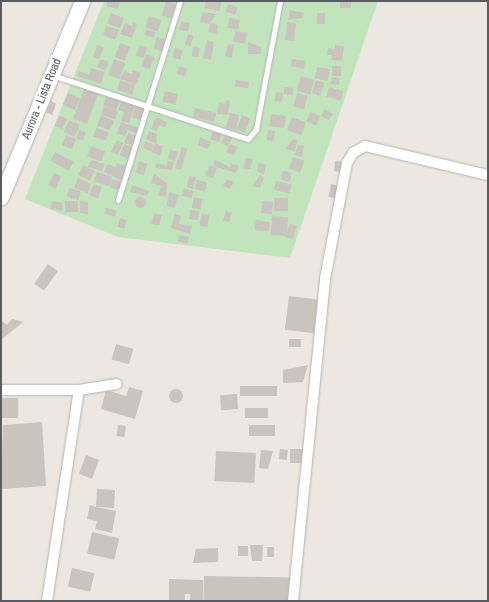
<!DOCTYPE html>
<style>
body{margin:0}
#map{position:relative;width:489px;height:602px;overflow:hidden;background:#ece7e0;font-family:"Archivo Narrow",sans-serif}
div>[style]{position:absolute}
.green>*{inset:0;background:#c2e4bc}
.building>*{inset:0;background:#c9c4be;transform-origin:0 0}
.round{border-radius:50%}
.roads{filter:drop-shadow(0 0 1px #b1b4b8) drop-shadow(0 0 1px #b1b4b8)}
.lane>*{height:5px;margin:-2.5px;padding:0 2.5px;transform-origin:2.5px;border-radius:2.5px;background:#fff}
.street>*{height:10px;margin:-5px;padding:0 5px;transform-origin:5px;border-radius:5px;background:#fff}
.secondary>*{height:15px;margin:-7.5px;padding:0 7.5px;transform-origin:7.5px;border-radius:7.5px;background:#fff}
span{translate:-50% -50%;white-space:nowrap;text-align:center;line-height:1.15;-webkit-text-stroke:5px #fff;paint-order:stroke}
.street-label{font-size:12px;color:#595d61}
.frame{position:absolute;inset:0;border:2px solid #595d61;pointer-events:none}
</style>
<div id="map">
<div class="green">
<div style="clip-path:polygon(104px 1px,378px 1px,290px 258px,118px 237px,25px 199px)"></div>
</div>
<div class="building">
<div style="clip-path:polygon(108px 1px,120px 1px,118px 9px,106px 6px)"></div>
<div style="left:166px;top:1px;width:10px;height:15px;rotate:17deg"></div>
<div style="clip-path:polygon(206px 1px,222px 2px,219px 11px,204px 8px)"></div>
<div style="clip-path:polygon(340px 1px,351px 2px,351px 8px,340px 8px)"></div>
<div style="left:228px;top:4px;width:10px;height:8px;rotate:17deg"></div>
<div style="clip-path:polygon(290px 10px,304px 13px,303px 18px,288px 20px)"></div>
<div style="clip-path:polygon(202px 12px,216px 14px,209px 24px,200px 22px)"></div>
<div style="left:111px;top:13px;width:14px;height:11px;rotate:21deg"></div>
<div style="left:317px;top:13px;width:8px;height:11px"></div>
<div style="left:149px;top:16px;width:13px;height:12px;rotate:18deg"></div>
<div style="left:229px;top:18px;width:11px;height:10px;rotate:10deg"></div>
<div style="left:181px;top:21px;width:9px;height:9px;rotate:13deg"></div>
<div style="clip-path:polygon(133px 22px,137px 24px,132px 38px,120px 34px,125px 23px,132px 26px)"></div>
<div style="left:287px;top:22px;width:9px;height:18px;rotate:6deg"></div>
<div style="clip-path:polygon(210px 23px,218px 25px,217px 34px,209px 32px)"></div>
<div style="clip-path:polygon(106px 26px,119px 30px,115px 40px,103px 35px)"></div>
<div style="left:146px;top:29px;width:10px;height:6px;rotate:17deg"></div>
<div style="left:235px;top:31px;width:12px;height:11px;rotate:9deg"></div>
<div style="left:188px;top:34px;width:6px;height:11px;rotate:18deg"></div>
<div style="left:157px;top:37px;width:10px;height:12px;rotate:17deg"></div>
<div style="clip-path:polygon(207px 40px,214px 42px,211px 60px,203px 58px)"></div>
<div style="clip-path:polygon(248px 42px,261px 47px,261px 54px,248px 54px)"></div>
<div style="left:120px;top:43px;width:11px;height:15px;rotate:22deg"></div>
<div style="clip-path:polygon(228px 44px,234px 45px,232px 58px,225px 56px)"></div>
<div style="clip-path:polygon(97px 45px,104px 47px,99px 59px,93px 57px)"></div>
<div style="left:140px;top:45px;width:8px;height:11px;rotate:23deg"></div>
<div style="clip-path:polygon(335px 45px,344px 46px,342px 61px,331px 60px,332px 55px,327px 55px,328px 48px,335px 49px)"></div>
<div style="left:193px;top:47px;width:7px;height:9px;rotate:8deg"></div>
<div style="left:175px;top:48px;width:8px;height:10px;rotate:14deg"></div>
<div style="left:146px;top:54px;width:9px;height:13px;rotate:21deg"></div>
<div style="clip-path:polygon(101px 59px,109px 62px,105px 70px,97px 67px)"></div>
<div style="left:114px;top:59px;width:12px;height:17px;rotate:20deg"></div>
<div style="clip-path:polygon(292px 59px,305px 61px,304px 69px,291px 66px)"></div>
<div style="left:179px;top:66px;width:9px;height:8px;rotate:18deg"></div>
<div style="left:332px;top:66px;width:9px;height:10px"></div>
<div style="left:317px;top:67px;width:13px;height:12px;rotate:9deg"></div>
<div style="clip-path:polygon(91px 68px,104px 72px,101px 84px,77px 76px,79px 71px,89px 75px)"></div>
<div style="clip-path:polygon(133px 70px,141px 73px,136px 85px,120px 79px,124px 71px,132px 74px)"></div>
<div style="left:301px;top:76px;width:14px;height:15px;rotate:17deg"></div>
<div style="clip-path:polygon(333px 77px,340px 78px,339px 85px,330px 84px)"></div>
<div style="left:120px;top:80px;width:16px;height:10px;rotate:18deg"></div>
<div style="clip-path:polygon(236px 80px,249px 82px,248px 88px,235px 87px)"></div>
<div style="left:316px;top:80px;width:9px;height:14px;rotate:18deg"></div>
<div style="left:85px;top:86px;width:15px;height:35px;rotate:20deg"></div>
<div style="clip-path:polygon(284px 87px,293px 88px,293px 95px,284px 94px)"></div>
<div style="left:329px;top:87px;width:15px;height:10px;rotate:16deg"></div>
<div style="left:165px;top:91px;width:13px;height:11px;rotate:13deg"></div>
<div style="left:276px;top:92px;width:7px;height:9px;rotate:8deg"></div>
<div style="left:68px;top:93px;width:13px;height:13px;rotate:23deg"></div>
<div style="left:297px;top:93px;width:11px;height:14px;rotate:15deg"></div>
<div style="left:108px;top:94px;width:14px;height:12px;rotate:25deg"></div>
<div style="clip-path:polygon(122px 100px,135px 105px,129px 123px,121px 121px,124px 112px,130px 114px,118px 110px)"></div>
<div style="clip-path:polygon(226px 100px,230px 101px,228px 115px,217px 114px,219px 103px,225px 104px)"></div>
<div style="clip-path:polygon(51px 101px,56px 104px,52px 115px,46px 112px)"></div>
<div style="left:136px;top:105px;width:13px;height:13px;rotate:18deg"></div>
<div style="left:104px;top:106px;width:15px;height:9px;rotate:20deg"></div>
<div style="left:195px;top:108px;width:22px;height:9px;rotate:13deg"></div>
<div style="clip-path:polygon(325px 109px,333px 114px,329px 120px,321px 116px)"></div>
<div style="left:310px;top:112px;width:11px;height:10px;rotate:22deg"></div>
<div style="clip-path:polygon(230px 113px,239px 115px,236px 130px,226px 127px)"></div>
<div style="left:271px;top:114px;width:15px;height:12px;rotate:8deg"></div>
<div style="clip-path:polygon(59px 115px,67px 119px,62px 129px,55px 126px)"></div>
<div style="clip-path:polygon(101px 115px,114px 121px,110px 130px,97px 126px)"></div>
<div style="left:242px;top:115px;width:9px;height:15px;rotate:21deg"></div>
<div style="clip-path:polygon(156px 117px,167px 122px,165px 127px,159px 125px,156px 131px,151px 129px)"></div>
<div style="left:292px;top:117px;width:15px;height:14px;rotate:20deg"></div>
<div style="left:69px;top:120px;width:12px;height:13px;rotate:24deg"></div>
<div style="clip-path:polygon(121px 122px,140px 128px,138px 134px,127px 130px,125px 136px,117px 134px)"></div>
<div style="left:96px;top:128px;width:13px;height:9px;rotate:18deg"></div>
<div style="left:79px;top:130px;width:7px;height:9px;rotate:16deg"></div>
<div style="left:268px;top:130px;width:7px;height:10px;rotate:8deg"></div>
<div style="clip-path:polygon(149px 131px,157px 134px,156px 143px,146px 140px)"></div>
<div style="left:213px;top:131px;width:9px;height:9px;rotate:18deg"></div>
<div style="clip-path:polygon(128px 133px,138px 136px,134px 146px,124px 143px)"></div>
<div style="left:225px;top:134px;width:8px;height:10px;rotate:23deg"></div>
<div style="left:66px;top:135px;width:11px;height:11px;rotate:22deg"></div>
<div style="clip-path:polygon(200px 137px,211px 142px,208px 149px,198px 145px)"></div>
<div style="clip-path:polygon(293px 139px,297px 140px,295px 151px,285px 149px)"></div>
<div style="left:117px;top:140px;width:7px;height:13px;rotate:27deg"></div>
<div style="clip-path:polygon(145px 141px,154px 145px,151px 151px,143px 148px)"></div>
<div style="left:155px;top:143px;width:9px;height:10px;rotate:21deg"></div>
<div style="left:124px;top:144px;width:11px;height:12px;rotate:22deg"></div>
<div style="left:230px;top:144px;width:8px;height:9px;rotate:23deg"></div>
<div style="clip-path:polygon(298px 145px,304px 146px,302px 157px,295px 155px)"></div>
<div style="left:91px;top:146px;width:15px;height:11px;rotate:20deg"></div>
<div style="left:182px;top:147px;width:6px;height:22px;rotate:18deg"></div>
<div style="clip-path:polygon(170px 150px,178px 152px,175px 161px,168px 159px)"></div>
<div style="left:55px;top:152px;width:21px;height:10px;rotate:28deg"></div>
<div style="left:293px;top:157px;width:12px;height:12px;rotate:20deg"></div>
<div style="clip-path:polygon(246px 158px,253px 159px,250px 169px,243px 168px)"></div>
<div style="clip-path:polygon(91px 160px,99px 162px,98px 167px,100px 162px,105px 164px,102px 171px,88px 167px)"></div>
<div style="clip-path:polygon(215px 160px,230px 167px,231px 163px,239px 166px,236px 173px,213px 166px)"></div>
<div style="left:139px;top:161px;width:9px;height:12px;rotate:18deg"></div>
<div style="clip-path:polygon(168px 161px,174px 162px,172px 170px,155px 168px,157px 163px,167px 166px)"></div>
<div style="left:335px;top:161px;width:9px;height:10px;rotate:6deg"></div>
<div style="clip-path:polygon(117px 163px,128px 167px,123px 181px,104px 172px,107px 164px,116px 167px)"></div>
<div style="clip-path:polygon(258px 163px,266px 165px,264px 174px,257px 172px)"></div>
<div style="left:83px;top:165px;width:13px;height:11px;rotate:27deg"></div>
<div style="clip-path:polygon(210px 165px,217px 168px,213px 178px,205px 175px)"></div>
<div style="left:283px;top:171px;width:9px;height:9px;rotate:13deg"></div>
<div style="left:97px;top:172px;width:16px;height:10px;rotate:18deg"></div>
<div style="clip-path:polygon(54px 173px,61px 176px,56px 189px,48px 185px)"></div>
<div style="clip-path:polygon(154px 174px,167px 183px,166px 197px,158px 195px,161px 186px,151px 183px)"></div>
<div style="clip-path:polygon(260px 175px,264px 177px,260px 188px,253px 186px)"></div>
<div style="clip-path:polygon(189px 176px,196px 177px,193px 189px,187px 187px)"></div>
<div style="clip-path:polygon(78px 178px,91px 184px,88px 193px,74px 188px)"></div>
<div style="left:112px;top:179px;width:11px;height:9px;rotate:15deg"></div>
<div style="clip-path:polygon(227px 179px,234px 182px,230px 189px,223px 186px)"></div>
<div style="clip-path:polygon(196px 180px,207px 182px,205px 192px,195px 189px)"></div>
<div style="left:276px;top:181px;width:16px;height:9px;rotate:14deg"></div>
<div style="left:93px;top:184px;width:9px;height:12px;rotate:18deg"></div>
<div style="left:331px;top:184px;width:10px;height:13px;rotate:11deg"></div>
<div style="clip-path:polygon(132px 185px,149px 191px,147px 196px,130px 192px)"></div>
<div style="left:69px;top:188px;width:12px;height:9px;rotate:14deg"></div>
<div style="clip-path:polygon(184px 188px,193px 191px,192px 198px,182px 196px)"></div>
<div style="clip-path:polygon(169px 192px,179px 195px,174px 208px,167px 206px,165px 213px)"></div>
<div class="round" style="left:134.5px;top:196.5px;width:11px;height:11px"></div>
<div style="left:194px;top:197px;width:9px;height:11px;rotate:13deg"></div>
<div style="left:274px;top:198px;width:14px;height:13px"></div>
<div style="left:52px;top:201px;width:11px;height:8px;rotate:10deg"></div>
<div style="left:65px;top:201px;width:13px;height:11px"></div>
<div style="clip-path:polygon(80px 201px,88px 202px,88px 214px,80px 213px)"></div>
<div style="left:262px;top:201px;width:11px;height:12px;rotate:5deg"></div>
<div style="left:106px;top:208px;width:11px;height:6px;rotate:15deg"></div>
<div style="left:190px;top:210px;width:9px;height:9px;rotate:6deg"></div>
<div style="left:226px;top:211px;width:6px;height:10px;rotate:18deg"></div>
<div style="left:154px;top:213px;width:8px;height:11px;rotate:14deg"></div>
<div style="clip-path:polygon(175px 214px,181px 216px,179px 224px,192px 226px,190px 234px,171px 228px)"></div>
<div style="left:201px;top:214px;width:8px;height:12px;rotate:7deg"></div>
<div style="left:272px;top:216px;width:16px;height:19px;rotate:4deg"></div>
<div style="left:120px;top:218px;width:7px;height:9px;rotate:16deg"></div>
<div style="left:256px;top:220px;width:14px;height:10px;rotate:8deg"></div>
<div style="clip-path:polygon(290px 224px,297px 226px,293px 239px,285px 237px)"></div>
<div style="left:179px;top:235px;width:10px;height:7px;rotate:11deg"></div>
<div style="left:48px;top:264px;width:12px;height:24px;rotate:35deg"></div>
<div style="left:289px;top:296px;width:31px;height:34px;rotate:7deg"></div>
<div style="clip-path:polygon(12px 319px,23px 322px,1px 340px,1px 320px,7px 325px)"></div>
<div style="left:289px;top:339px;width:12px;height:8px"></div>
<div style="left:116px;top:344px;width:18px;height:16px;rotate:16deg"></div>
<div style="clip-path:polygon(308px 365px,303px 382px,283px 383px,283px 370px)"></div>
<div style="left:277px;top:386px;width:10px;height:37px;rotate:90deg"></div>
<div style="clip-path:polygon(129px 387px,143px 391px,135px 419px,101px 409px,106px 390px,126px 396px)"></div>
<div class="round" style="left:169px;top:389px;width:14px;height:14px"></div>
<div style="left:237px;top:394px;width:15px;height:17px;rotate:86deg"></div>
<div style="left:18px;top:398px;width:20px;height:17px;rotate:90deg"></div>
<div style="left:245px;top:408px;width:23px;height:10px"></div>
<div style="clip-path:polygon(42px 422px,46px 486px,1px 489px,3px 425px)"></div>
<div style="left:118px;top:425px;width:8px;height:11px;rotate:7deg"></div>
<div style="left:275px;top:425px;width:11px;height:26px;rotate:90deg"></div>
<div style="left:280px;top:449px;width:8px;height:10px;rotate:7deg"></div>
<div style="left:290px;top:449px;width:15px;height:14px"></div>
<div style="clip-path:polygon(261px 450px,273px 451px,268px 469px,259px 468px)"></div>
<div style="left:216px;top:451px;width:40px;height:30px;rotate:3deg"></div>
<div style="left:86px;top:455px;width:14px;height:20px;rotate:21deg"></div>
<div style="clip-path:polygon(97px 489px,115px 490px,114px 508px,96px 507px,116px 511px,112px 533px,95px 529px,97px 521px,87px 519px,90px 505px,96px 507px)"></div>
<div style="left:92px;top:532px;width:28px;height:22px;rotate:13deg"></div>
<div style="clip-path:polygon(250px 545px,263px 545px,262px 561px,252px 561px)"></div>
<div style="left:238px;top:546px;width:10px;height:10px"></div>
<div style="left:267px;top:547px;width:7px;height:10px"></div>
<div style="clip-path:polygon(218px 548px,218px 562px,193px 563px,196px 549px)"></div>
<div style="left:72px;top:568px;width:23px;height:19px;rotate:13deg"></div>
<div style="left:204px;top:576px;width:86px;height:25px;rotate:1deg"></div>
<div style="clip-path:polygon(169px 579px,203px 580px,203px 601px,190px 601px,190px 594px,185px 594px,185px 601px,169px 601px)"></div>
</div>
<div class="roads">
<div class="lane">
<div style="left:52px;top:75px;width:206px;rotate:18.1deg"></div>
<div style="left:248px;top:139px;width:13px;rotate:-51deg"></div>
<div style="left:256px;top:129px;width:130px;rotate:-79.4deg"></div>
<div style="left:118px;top:200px;width:208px;rotate:-72.7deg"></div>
</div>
<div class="street">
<div style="left:1px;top:390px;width:78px"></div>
<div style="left:79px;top:390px;width:38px;rotate:-9deg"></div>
<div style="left:47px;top:601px;width:213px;rotate:-81.4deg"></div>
<div style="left:293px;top:601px;width:324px;rotate:-84.3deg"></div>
<div style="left:325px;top:279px;width:118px;rotate:-79.3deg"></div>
<div style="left:347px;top:163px;width:12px;rotate:-59deg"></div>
<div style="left:353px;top:153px;width:14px;rotate:-30deg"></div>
<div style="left:365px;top:146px;width:126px;rotate:13.3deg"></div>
</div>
<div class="secondary">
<div style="left:1px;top:197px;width:212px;rotate:-67.5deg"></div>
</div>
</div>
<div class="street-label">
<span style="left:42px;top:99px;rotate:-68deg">Aurora - Lista Road</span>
</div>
<div class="frame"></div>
</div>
